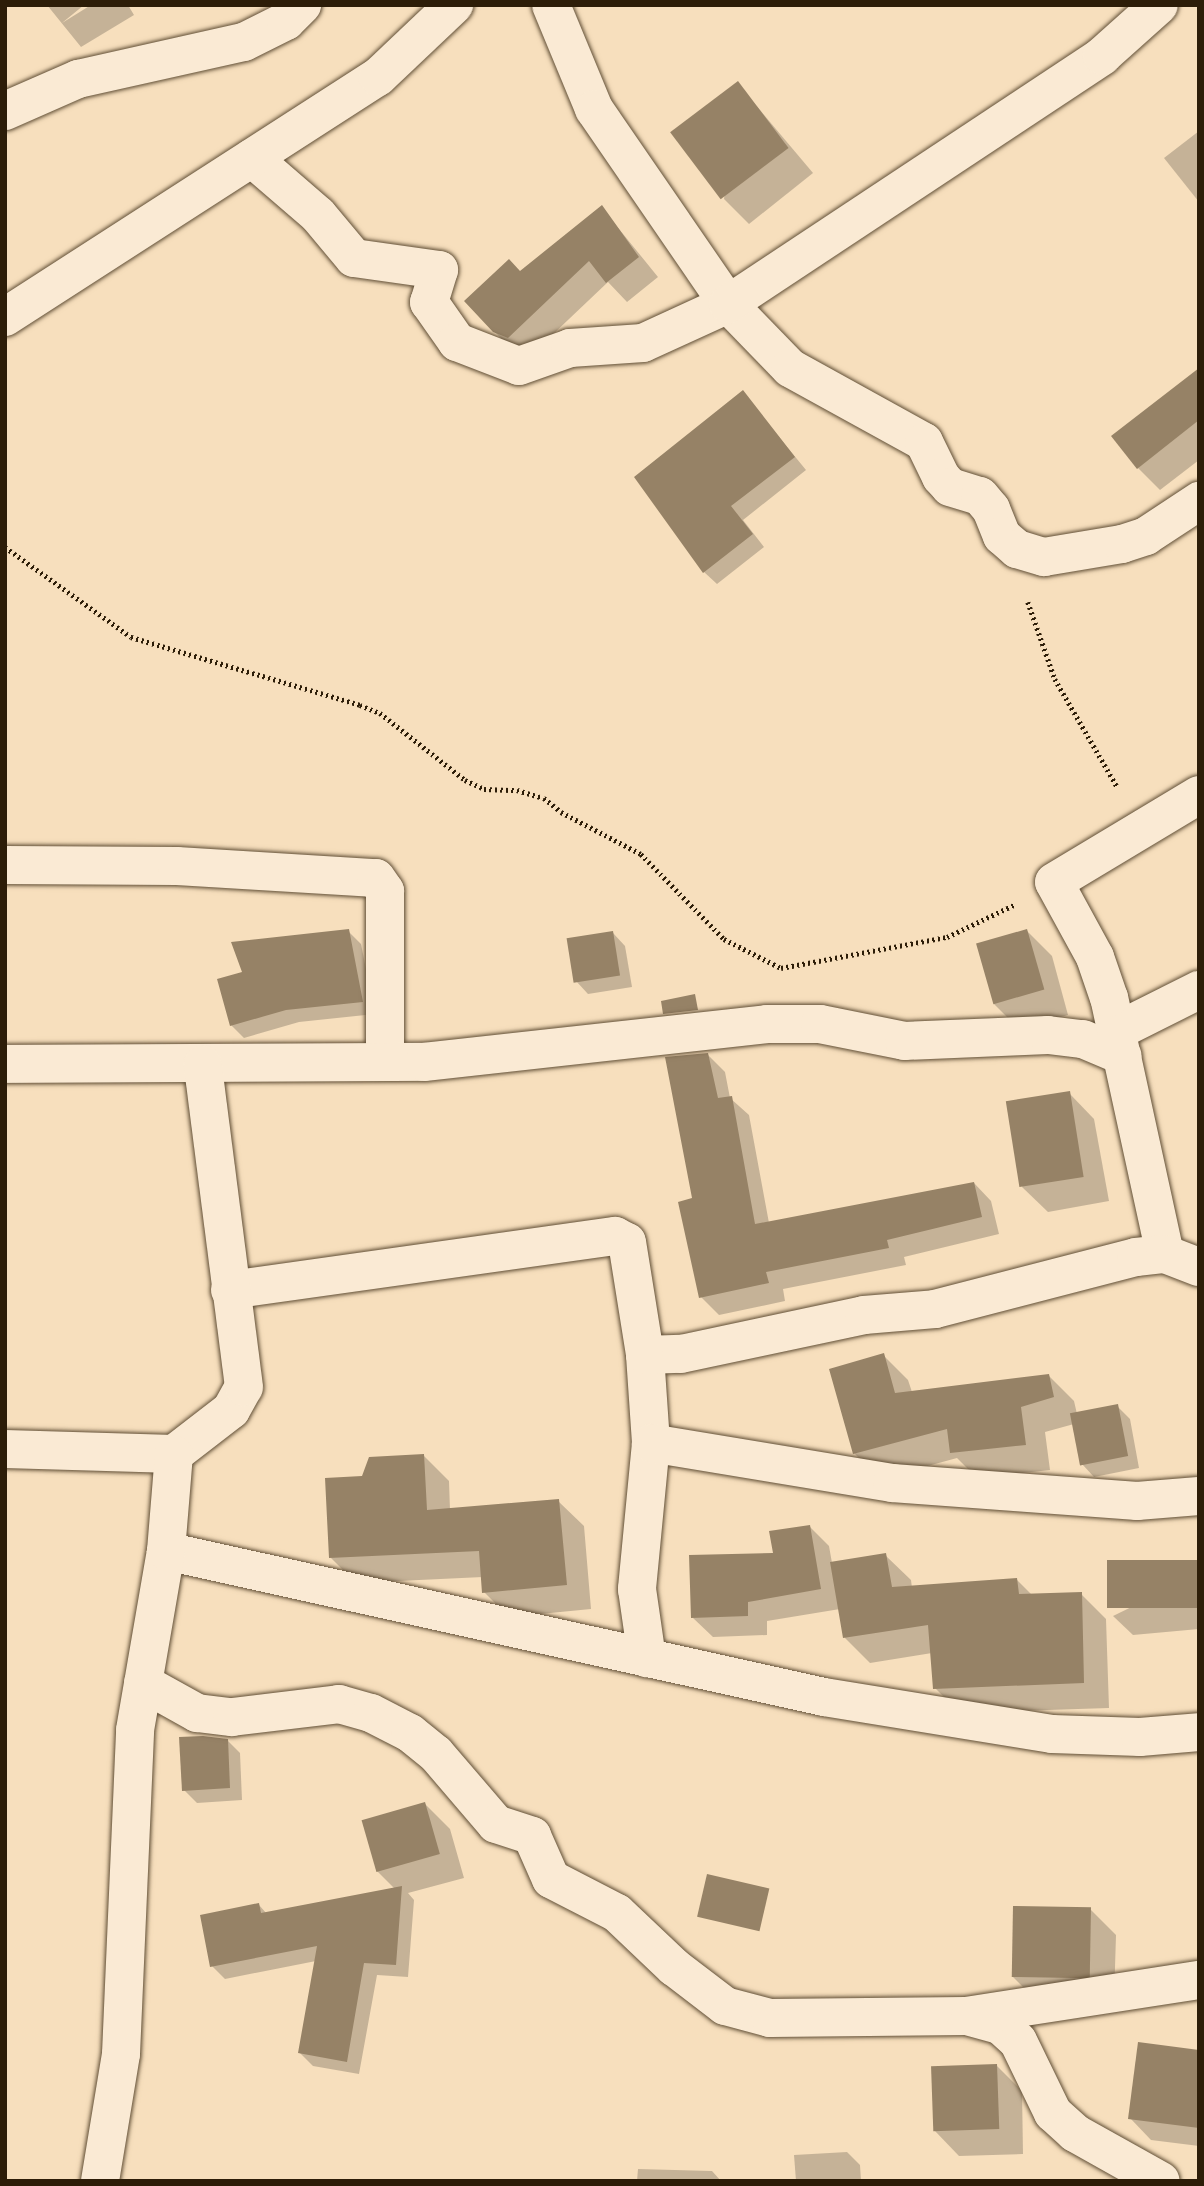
<!DOCTYPE html>
<style>
body{margin:0}
#map{position:relative;width:1204px;height:2186px;overflow:hidden;background:#f7dfbd;font-family:"Gentium Book Plus",serif}
div>[style]{position:absolute}
.shadow>*{inset:0;background:#0003}
.building>*{inset:0;background:#968266;transform-origin:0 0}
.path>*{height:4.5px;margin-top:-2.25px;transform-origin:0;background:repeating-linear-gradient(90deg,#2d1d08 0 2px,transparent 0 5.5px)}
.roads{filter:drop-shadow(0 0 2px #604e35) drop-shadow(0 0 2px #604e35)}
.minor>*{height:38px;margin:-19px;padding:0 19px;transform-origin:19px;border-radius:19px;background:#faead4}
span{translate:-50% -50%;white-space:nowrap;text-align:center;line-height:1.15;-webkit-text-stroke:7px #faead4;paint-order:stroke}
.frame{position:absolute;inset:0;border:7px solid #2d1d08;pointer-events:none}
</style>
<div id="map">
<div class="shadow">
<div style="clip-path:polygon(47px 5px,84px 5px,62px 23px,91px 5px,128px 5px,134px 15px,81px 47px)"></div>
<div style="clip-path:polygon(738px 84px,813px 173px,749px 224px,724px 199px)"></div>
<div style="clip-path:polygon(1199px 131px,1199px 202px,1164px 158px)"></div>
<div style="clip-path:polygon(602px 208px,658px 277px,627px 302px,608px 282px,529px 357px,514px 352px,494px 331px,521px 273px)"></div>
<div style="clip-path:polygon(1199px 370px,1199px 460px,1160px 490px,1138px 468px)"></div>
<div style="clip-path:polygon(743px 393px,806px 470px,743px 520px,764px 547px,717px 584px,704px 572px)"></div>
<div style="clip-path:polygon(348px 931px,361px 944px,375px 1014px,299px 1022px,244px 1038px,231px 1025px,244px 973px)"></div>
<div style="clip-path:polygon(1027px 931px,1052px 956px,1068px 1015px,1019px 1029px,994px 1004px)"></div>
<div style="clip-path:polygon(613px 933px,625px 946px,632px 987px,588px 994px,576px 981px)"></div>
<div style="clip-path:polygon(707px 1054px,725px 1072px,730px 1098px,749px 1115px,769px 1223px,974px 1183px,991px 1201px,999px 1234px,904px 1257px,906px 1265px,783px 1289px,785px 1301px,719px 1315px,701px 1297px,694px 1200px)"></div>
<div style="clip-path:polygon(1069px 1093px,1094px 1119px,1109px 1201px,1048px 1212px,1022px 1187px)"></div>
<div style="clip-path:polygon(883px 1355px,908px 1380px,912px 1392px,1049px 1376px,1074px 1401px,1077px 1414px,1117px 1406px,1130px 1419px,1139px 1468px,1094px 1477px,1082px 1464px,1074px 1424px,1045px 1432px,1050px 1470px,977px 1478px,957px 1458px,880px 1479px,854px 1453px)"></div>
<div style="clip-path:polygon(423px 1455px,449px 1481px,450px 1510px,558px 1501px,584px 1526px,591px 1609px,509px 1617px,484px 1592px,483px 1577px,356px 1583px,331px 1558px,363px 1478px)"></div>
<div style="clip-path:polygon(809px 1526px,829px 1546px,832px 1563px,885px 1555px,911px 1580px,912px 1588px,1016px 1579px,1032px 1595px,1081px 1594px,1106px 1619px,1109px 1708px,960px 1713px,935px 1688px,932px 1653px,870px 1663px,845px 1638px,840px 1609px,767px 1621px,767px 1635px,713px 1637px,693px 1618px)"></div>
<div style="clip-path:polygon(1199px 1574px,1199px 1629px,1133px 1635px,1113px 1616px)"></div>
<div style="clip-path:polygon(227px 1740px,240px 1753px,242px 1800px,197px 1803px,184px 1790px)"></div>
<div style="clip-path:polygon(425px 1804px,450px 1829px,464px 1878px,408px 1893px,414px 1900px,408px 1977px,377px 1975px,359px 2074px,313px 2066px,300px 2053px,316px 1961px,225px 1979px,212px 1966px,259px 1905px,267px 1914px,395px 1889px,376px 1870px)"></div>
<div style="clip-path:polygon(1090px 1909px,1116px 1935px,1114px 1999px,1038px 2002px,1013px 1977px)"></div>
<div style="clip-path:polygon(1199px 2051px,1199px 2146px,1151px 2140px,1130px 2118px)"></div>
<div style="clip-path:polygon(997px 2066px,1022px 2091px,1023px 2154px,959px 2156px,934px 2130px)"></div>
<div style="clip-path:polygon(847px 2152px,860px 2165px,861px 2181px,796px 2181px,794px 2155px)"></div>
<div style="clip-path:polygon(638px 2169px,712px 2171px,721px 2181px,637px 2181px)"></div>
</div>
<div class="building">
<div style="left:738px;top:81px;width:84px;height:85px;rotate:53deg"></div>
<div style="clip-path:polygon(602px 205px,639px 257px,606px 283px,589px 261px,508px 338px,493px 332px,464px 301px,509px 259px,520px 271px)"></div>
<div style="clip-path:polygon(1199px 368px,1199px 420px,1137px 469px,1111px 436px)"></div>
<div style="clip-path:polygon(743px 390px,795px 457px,731px 506px,753px 534px,703px 573px,634px 477px)"></div>
<div style="clip-path:polygon(349px 929px,363px 1002px,286px 1010px,230px 1026px,217px 979px,242px 972px,231px 942px)"></div>
<div style="left:1027px;top:929px;width:63px;height:53px;rotate:74deg"></div>
<div style="left:613px;top:931px;width:45px;height:47px;rotate:81deg"></div>
<div style="clip-path:polygon(695px 994px,698px 1010px,663px 1014px,661px 1001px)"></div>
<div style="clip-path:polygon(708px 1053px,718px 1098px,732px 1096px,755px 1224px,974px 1182px,982px 1217px,887px 1240px,889px 1248px,766px 1272px,769px 1283px,699px 1298px,678px 1202px,692px 1198px,665px 1057px)"></div>
<div style="left:1070px;top:1091px;width:87px;height:65px;rotate:81deg"></div>
<div style="clip-path:polygon(884px 1353px,895px 1393px,1049px 1374px,1054px 1397px,1021px 1407px,1026px 1445px,950px 1453px,947px 1429px,853px 1454px,829px 1369px)"></div>
<div style="left:1118px;top:1404px;width:53px;height:49px;rotate:79deg"></div>
<div style="clip-path:polygon(424px 1454px,427px 1510px,559px 1499px,567px 1585px,482px 1593px,479px 1551px,329px 1558px,325px 1478px,362px 1476px,369px 1457px)"></div>
<div style="clip-path:polygon(810px 1525px,821px 1589px,748px 1602px,748px 1616px,691px 1618px,689px 1555px,773px 1553px,769px 1531px)"></div>
<div style="clip-path:polygon(886px 1553px,892px 1587px,1017px 1578px,1019px 1594px,1082px 1592px,1084px 1683px,933px 1689px,928px 1625px,843px 1638px,830px 1562px)"></div>
<div style="left:1199px;top:1560px;width:48px;height:92px;rotate:90deg"></div>
<div style="clip-path:polygon(203px 1736px,228px 1739px,230px 1788px,182px 1791px,179px 1737px)"></div>
<div style="left:425px;top:1802px;width:54px;height:66px;rotate:74deg"></div>
<div style="left:707px;top:1874px;width:64px;height:44px;rotate:13deg"></div>
<div style="clip-path:polygon(402px 1886px,396px 1965px,364px 1963px,347px 2062px,298px 2053px,317px 1946px,210px 1967px,200px 1915px,259px 1903px,261px 1913px)"></div>
<div style="left:1013px;top:1906px;width:78px;height:71px;rotate:1deg"></div>
<div style="clip-path:polygon(1138px 2042px,1199px 2050px,1199px 2128px,1128px 2119px)"></div>
<div style="left:997px;top:2064px;width:65px;height:66px;rotate:88deg"></div>
</div>
<div class="path">
<div style="left:5px;top:547px;width:155px;rotate:35.5deg"></div>
<div style="left:131px;top:637px;width:239px;rotate:16.5deg"></div>
<div style="left:360px;top:705px;width:22px;rotate:22deg"></div>
<div style="left:380px;top:713px;width:108px;rotate:38.2deg"></div>
<div style="left:465px;top:780px;width:21px;rotate:25deg"></div>
<div style="left:484px;top:789px;width:33px;rotate:2deg"></div>
<div style="left:517px;top:790px;width:28px;rotate:17deg"></div>
<div style="left:544px;top:798px;width:22px;rotate:39deg"></div>
<div style="left:561px;top:812px;width:90px;rotate:27.7deg"></div>
<div style="left:641px;top:854px;width:119px;rotate:45.7deg"></div>
<div style="left:724px;top:939px;width:64px;rotate:27deg"></div>
<div style="left:781px;top:968px;width:169px;rotate:-10.6deg"></div>
<div style="left:947px;top:937px;width:74px;rotate:-25.5deg"></div>
<div style="left:1028px;top:602px;width:82px;rotate:70.7deg"></div>
<div style="left:1055px;top:679px;width:126px;rotate:60deg"></div>
</div>
<div class="roads">
<div class="minor">
<div style="left:551px;top:5px;width:113px;rotate:67.5deg"></div>
<div style="left:594px;top:109px;width:237px;rotate:55.5deg"></div>
<div style="left:728px;top:304px;width:89px;rotate:45.9deg"></div>
<div style="left:790px;top:368px;width:153px;rotate:28.9deg"></div>
<div style="left:924px;top:442px;width:39px;rotate:64deg"></div>
<div style="left:941px;top:477px;width:13px;rotate:48deg"></div>
<div style="left:950px;top:487px;width:31px;rotate:17deg"></div>
<div style="left:980px;top:496px;width:17px;rotate:50deg"></div>
<div style="left:991px;top:509px;width:29px;rotate:68deg"></div>
<div style="left:1002px;top:536px;width:20px;rotate:41deg"></div>
<div style="left:1017px;top:549px;width:28px;rotate:17deg"></div>
<div style="left:1044px;top:557px;width:79px;rotate:-9.5deg"></div>
<div style="left:1122px;top:544px;width:25px;rotate:-18deg"></div>
<div style="left:1146px;top:536px;width:64px;rotate:-33.4deg"></div>
<div style="left:5px;top:111px;width:80px;rotate:-23.7deg"></div>
<div style="left:78px;top:79px;width:170px;rotate:-12.6deg"></div>
<div style="left:244px;top:42px;width:47px;rotate:-26.6deg"></div>
<div style="left:286px;top:21px;width:23px;rotate:-45deg"></div>
<div style="left:252px;top:158px;width:87px;rotate:40.8deg"></div>
<div style="left:318px;top:215px;width:56px;rotate:50.1deg"></div>
<div style="left:354px;top:258px;width:86px;rotate:8deg"></div>
<div style="left:439px;top:270px;width:34px;rotate:107deg"></div>
<div style="left:429px;top:302px;width:49px;rotate:55deg"></div>
<div style="left:457px;top:342px;width:66px;rotate:21.2deg"></div>
<div style="left:519px;top:366px;width:54px;rotate:-19.4deg"></div>
<div style="left:570px;top:348px;width:73px;rotate:-3.9deg"></div>
<div style="left:643px;top:343px;width:94px;rotate:-24.6deg"></div>
<div style="left:728px;top:304px;width:449px;rotate:-33.5deg"></div>
<div style="left:1102px;top:56px;width:76px;rotate:-41.8deg"></div>
<div style="left:5px;top:317px;width:444px;rotate:-32.8deg"></div>
<div style="left:378px;top:77px;width:105px;rotate:-43.5deg"></div>
<div style="left:5px;top:865px;width:172px;rotate:0.3deg"></div>
<div style="left:177px;top:866px;width:199px;rotate:3.5deg"></div>
<div style="left:376px;top:878px;width:16px;rotate:55deg"></div>
<div style="left:385px;top:891px;width:171px;rotate:90deg"></div>
<div style="left:1117px;top:1031px;width:92px;rotate:-26.6deg"></div>
<div style="left:5px;top:1064px;width:419px;rotate:-0.3deg"></div>
<div style="left:424px;top:1062px;width:345px;rotate:-6.3deg"></div>
<div style="left:767px;top:1024px;width:53px"></div>
<div style="left:820px;top:1024px;width:86px;rotate:11.4deg"></div>
<div style="left:904px;top:1041px;width:144px;rotate:-2.4deg"></div>
<div style="left:1048px;top:1035px;width:35px;rotate:7deg"></div>
<div style="left:1083px;top:1039px;width:43px;rotate:23deg"></div>
<div style="left:1165px;top:1254px;width:262px;rotate:-102.3deg"></div>
<div style="left:1109px;top:998px;width:43px;rotate:-108.9deg"></div>
<div style="left:1095px;top:957px;width:85px;rotate:-118.7deg"></div>
<div style="left:1054px;top:882px;width:169px;rotate:-31deg"></div>
<div style="left:230px;top:1290px;width:389px;rotate:-8deg"></div>
<div style="left:615px;top:1236px;width:13px;rotate:27deg"></div>
<div style="left:627px;top:1242px;width:114px;rotate:80.9deg"></div>
<div style="left:645px;top:1355px;width:88px;rotate:86.1deg"></div>
<div style="left:651px;top:1443px;width:147px;rotate:95.5deg"></div>
<div style="left:637px;top:1589px;width:70px;rotate:81.8deg"></div>
<div style="left:645px;top:1355px;width:36px;rotate:-2deg"></div>
<div style="left:681px;top:1354px;width:187px;rotate:-12deg"></div>
<div style="left:864px;top:1315px;width:71px;rotate:-4.8deg"></div>
<div style="left:935px;top:1309px;width:208px;rotate:-14.5deg"></div>
<div style="left:1136px;top:1257px;width:29px;rotate:-6deg"></div>
<div style="left:1165px;top:1254px;width:36px;rotate:21deg"></div>
<div style="left:651px;top:1443px;width:244px;rotate:9.4deg"></div>
<div style="left:892px;top:1483px;width:246px;rotate:4.2deg"></div>
<div style="left:1137px;top:1501px;width:62px;rotate:-4.6deg"></div>
<div style="left:5px;top:1449px;width:169px;rotate:1.7deg"></div>
<div style="left:174px;top:1454px;width:72px;rotate:-37.7deg"></div>
<div style="left:231px;top:1410px;width:26px;rotate:-61deg"></div>
<div style="left:244px;top:1387px;width:325px;rotate:-97.3deg"></div>
<div style="left:166px;top:1551px;width:674px;rotate:12.51deg"></div>
<div style="left:824px;top:1697px;width:231px;rotate:9.2deg"></div>
<div style="left:1052px;top:1734px;width:88px;rotate:2deg"></div>
<div style="left:1140px;top:1737px;width:59px;rotate:-4.8deg"></div>
<div style="left:143px;top:1683px;width:62px;rotate:29.1deg"></div>
<div style="left:197px;top:1713px;width:35px;rotate:7deg"></div>
<div style="left:232px;top:1717px;width:108px;rotate:-6.9deg"></div>
<div style="left:339px;top:1704px;width:33px;rotate:16deg"></div>
<div style="left:371px;top:1713px;width:44px;rotate:27.1deg"></div>
<div style="left:410px;top:1733px;width:33px;rotate:39deg"></div>
<div style="left:436px;top:1754px;width:92px;rotate:49.4deg"></div>
<div style="left:496px;top:1824px;width:38px;rotate:18deg"></div>
<div style="left:532px;top:1836px;width:47px;rotate:66.2deg"></div>
<div style="left:551px;top:1879px;width:74px;rotate:27.3deg"></div>
<div style="left:617px;top:1913px;width:79px;rotate:43.5deg"></div>
<div style="left:674px;top:1967px;width:64px;rotate:37.4deg"></div>
<div style="left:725px;top:2006px;width:47px;rotate:14.9deg"></div>
<div style="left:770px;top:2018px;width:196px;rotate:-0.6deg"></div>
<div style="left:966px;top:2016px;width:236px;rotate:-8.8deg"></div>
<div style="left:970px;top:2017px;width:31px;rotate:15deg"></div>
<div style="left:1000px;top:2025px;width:24px;rotate:42deg"></div>
<div style="left:1018px;top:2041px;width:80px;rotate:64.1deg"></div>
<div style="left:1053px;top:2113px;width:30px;rotate:42deg"></div>
<div style="left:1075px;top:2133px;width:98px;rotate:29.2deg"></div>
<div style="left:100px;top:2181px;width:129px;rotate:-80.6deg"></div>
<div style="left:121px;top:2054px;width:324px;rotate:-87.5deg"></div>
<div style="left:135px;top:1730px;width:182px;rotate:-80.2deg"></div>
<div style="left:166px;top:1551px;width:97px;rotate:-85.3deg"></div>
</div>
</div>
<div class="frame"></div>
</div>
